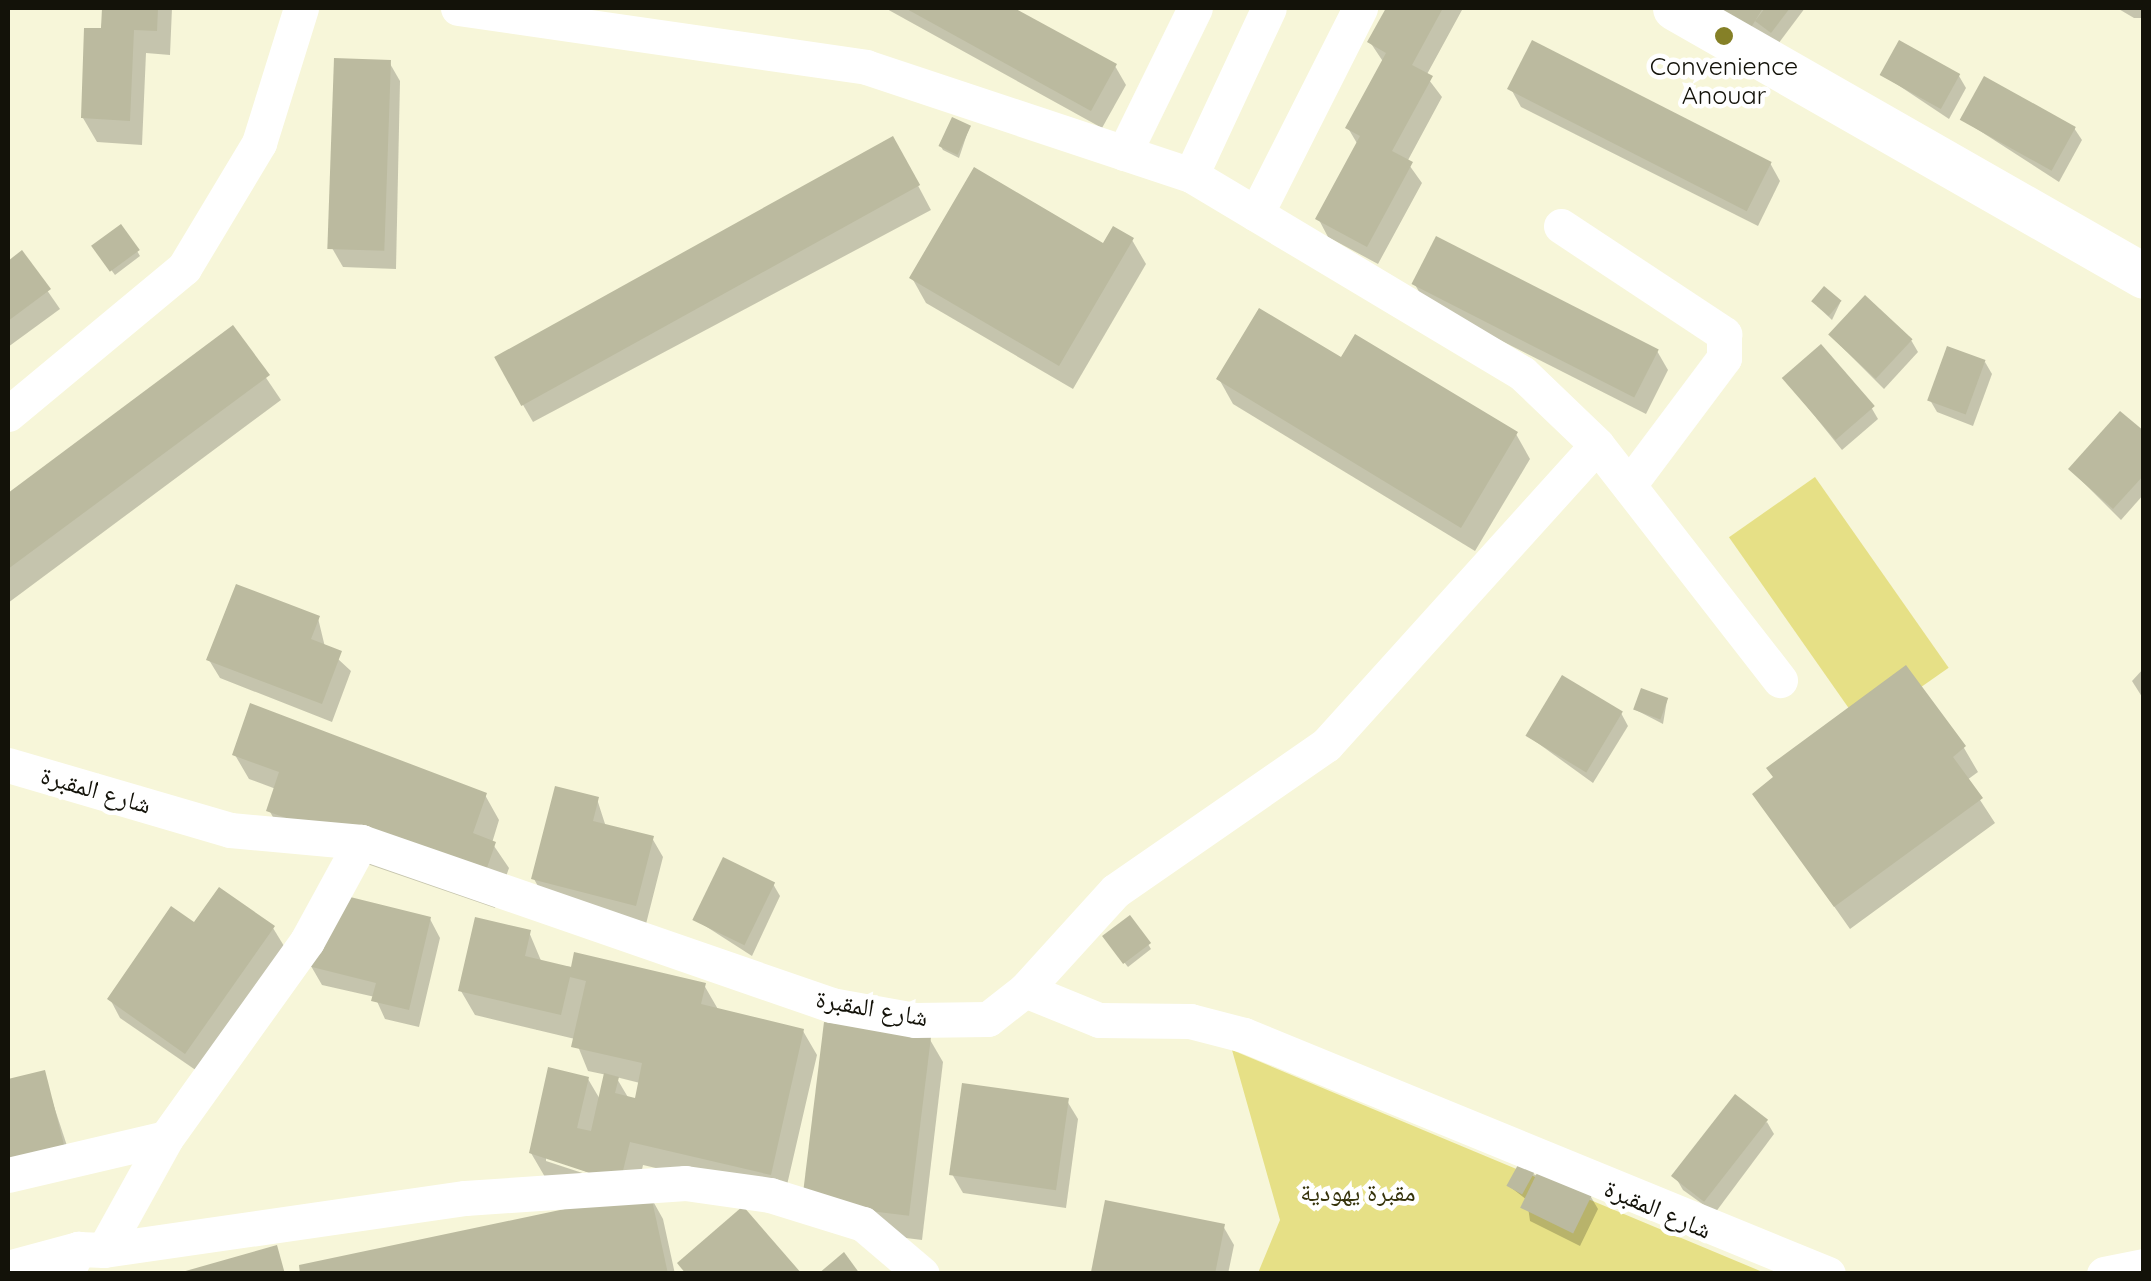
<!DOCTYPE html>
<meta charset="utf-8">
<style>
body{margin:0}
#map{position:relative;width:2151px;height:1281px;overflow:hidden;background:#f7f6d9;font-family:Quicksand,"Noto Naskh Arabic",sans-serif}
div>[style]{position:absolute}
.green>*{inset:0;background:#e6e086;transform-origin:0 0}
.shadow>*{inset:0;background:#0003}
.building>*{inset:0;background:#bbba9f;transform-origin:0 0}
.minor>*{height:35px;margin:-17.5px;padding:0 17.5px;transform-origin:17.5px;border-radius:17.5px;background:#fff}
.tertiary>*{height:45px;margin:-22.5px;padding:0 22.5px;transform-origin:22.5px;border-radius:22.5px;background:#fff}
.dots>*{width:28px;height:28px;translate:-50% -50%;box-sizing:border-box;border:5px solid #fff;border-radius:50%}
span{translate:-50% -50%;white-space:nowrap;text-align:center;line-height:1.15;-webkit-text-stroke:9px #fff;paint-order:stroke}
.poi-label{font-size:25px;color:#131209}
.street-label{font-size:25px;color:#131209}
.park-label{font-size:25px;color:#36330b}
.frame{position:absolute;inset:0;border:10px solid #131209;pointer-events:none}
</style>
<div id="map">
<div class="green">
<div style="left:1815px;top:477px;width:233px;height:105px;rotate:55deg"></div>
<div style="clip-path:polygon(1232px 1050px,1765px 1273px,1258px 1273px,1280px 1220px)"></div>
</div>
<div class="shadow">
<div style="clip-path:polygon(105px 8px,172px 8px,170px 55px,146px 53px,142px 145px,97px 142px,83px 118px)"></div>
<div style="clip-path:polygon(885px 8px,1009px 8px,1115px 66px,1126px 85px,1102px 128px)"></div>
<div style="clip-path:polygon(1389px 8px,1462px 10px,1426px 76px,1442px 97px,1407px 162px,1422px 183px,1378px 264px,1328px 237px,1318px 218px,1358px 145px,1348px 128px,1384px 63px,1370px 42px)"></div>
<div style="clip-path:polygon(1678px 8px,1805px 8px,1778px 44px)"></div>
<div style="clip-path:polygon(2117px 8px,2144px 8px,2144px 18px,2134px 18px)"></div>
<div style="clip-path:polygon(389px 62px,400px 81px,396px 269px,343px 267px,332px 248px)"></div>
<div style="clip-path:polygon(1883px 75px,1959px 76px,1966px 88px,1949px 119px)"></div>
<div style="clip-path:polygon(1511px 89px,1770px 163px,1780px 181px,1758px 226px,1521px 107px)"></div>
<div style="clip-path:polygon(1963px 120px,2074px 128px,2082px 140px,2059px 182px)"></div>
<div style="clip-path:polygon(969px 128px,959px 158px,943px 150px,940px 145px)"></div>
<div style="clip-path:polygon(906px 163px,931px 210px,533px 422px,519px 398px)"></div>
<div style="clip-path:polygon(1132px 240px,1146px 264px,1073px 389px,926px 303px,912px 278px)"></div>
<div style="clip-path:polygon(97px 251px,137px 251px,140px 256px,115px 275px)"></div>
<div style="clip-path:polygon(22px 254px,60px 309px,8px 347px,8px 264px)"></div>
<div style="clip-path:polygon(1414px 283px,1657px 351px,1668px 370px,1646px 414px,1425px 302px)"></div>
<div style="clip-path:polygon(1840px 303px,1832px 320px,1817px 306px)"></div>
<div style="clip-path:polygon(233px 329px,281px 400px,8px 603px,8px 496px)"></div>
<div style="clip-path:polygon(1831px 336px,1911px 340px,1918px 352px,1884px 389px)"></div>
<div style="clip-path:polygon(1342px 360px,1516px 434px,1530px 459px,1475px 551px,1233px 404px,1219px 379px)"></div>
<div style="clip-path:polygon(1985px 362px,1992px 374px,1973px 426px,1937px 412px,1930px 400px)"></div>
<div style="clip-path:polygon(1784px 378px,1871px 407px,1878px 419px,1842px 450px)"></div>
<div style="clip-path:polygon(2144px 435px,2144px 494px,2121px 520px,2071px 470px)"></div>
<div style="clip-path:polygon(318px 618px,325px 647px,351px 671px,332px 722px,220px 678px,209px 660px)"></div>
<div style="clip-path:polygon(2144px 668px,2144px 700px,2132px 681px)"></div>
<div style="clip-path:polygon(1905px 669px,1964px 748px,1978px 772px,1967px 780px,1995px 823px,1850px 929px,1755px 794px)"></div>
<div style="clip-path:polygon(1667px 700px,1663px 724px,1636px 710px)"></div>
<div style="clip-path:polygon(1621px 713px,1628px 726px,1593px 783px,1528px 736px)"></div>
<div style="clip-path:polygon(235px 755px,485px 795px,499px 820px,492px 843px,509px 868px,495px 908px,283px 835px,269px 810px,276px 789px,249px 779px)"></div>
<div style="clip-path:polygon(597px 799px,606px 827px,652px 838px,663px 857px,646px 924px,544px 897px,534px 879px)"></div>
<div style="clip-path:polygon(773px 884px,780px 896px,752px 956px,696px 920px)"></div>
<div style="clip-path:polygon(430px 919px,440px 938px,419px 1027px,385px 1019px,375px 997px,322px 985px,311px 966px)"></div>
<div style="clip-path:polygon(273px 928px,284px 946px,197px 1071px,120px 1018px,110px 999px)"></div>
<div style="clip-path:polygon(evenodd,529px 932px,542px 963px,704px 985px,719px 1011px,803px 1031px,817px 1055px,784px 1198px,643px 1165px,636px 1197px,649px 1194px,663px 1219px,675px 1274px,303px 1274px,618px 1201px,545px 1177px,531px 1153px,588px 1079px,601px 1101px,607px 1075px,588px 1071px,575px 1039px,475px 1015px,461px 991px,529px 932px,616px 1077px,640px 1083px,636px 1101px,629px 1099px,616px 1077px,529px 932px,546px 1156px,631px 1189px,546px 1161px,546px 1156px)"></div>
<div style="clip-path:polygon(1108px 942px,1148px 944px,1151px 949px,1128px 967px)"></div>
<div style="clip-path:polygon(929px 1038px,943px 1062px,922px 1240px,818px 1227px)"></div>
<div style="clip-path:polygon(43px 1073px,73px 1164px,8px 1181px,8px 1082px)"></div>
<div style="clip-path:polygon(1067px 1101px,1078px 1119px,1066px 1208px,963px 1193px,952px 1174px)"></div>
<div style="clip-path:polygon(1767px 1122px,1774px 1134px,1715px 1213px,1683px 1190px,1676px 1178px)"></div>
<div style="clip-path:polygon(1533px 1174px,1591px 1197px,1598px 1209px,1580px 1246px,1530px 1221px,1527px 1200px,1509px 1186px)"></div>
<div style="clip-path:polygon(1223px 1226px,1234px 1245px,1228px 1274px,1094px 1271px)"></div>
</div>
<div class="building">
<div style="clip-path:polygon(102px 8px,158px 8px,157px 31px,134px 30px,130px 121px,81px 118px,84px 28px,101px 28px)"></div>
<div style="clip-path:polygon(905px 8px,1014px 8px,1117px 64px,1091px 111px)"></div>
<div style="clip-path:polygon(1386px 8px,1443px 8px,1412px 65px,1433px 76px,1392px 151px,1413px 162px,1367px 247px,1315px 219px,1360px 136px,1345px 128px,1386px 53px,1367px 42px)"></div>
<div style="clip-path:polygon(1675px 8px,1763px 8px,1734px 55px)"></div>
<div style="clip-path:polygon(1765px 8px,1790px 8px,1771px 33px,1755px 21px)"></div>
<div style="left:1532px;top:40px;width:269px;height:55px;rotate:27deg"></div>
<div style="left:1899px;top:40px;width:70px;height:40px;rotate:29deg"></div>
<div style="left:334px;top:58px;width:57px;height:191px;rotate:2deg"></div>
<div style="left:1984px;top:76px;width:105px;height:50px;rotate:29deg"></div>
<div style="left:952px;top:117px;width:21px;height:32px;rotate:25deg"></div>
<div style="left:893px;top:136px;width:56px;height:456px;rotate:61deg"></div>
<div style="clip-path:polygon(974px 167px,1103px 243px,1113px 226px,1134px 238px,1059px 366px,909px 278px)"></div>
<div style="left:121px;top:224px;width:32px;height:37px;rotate:54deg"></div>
<div style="left:1436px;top:236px;width:250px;height:54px;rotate:27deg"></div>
<div style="clip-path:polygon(22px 250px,51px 289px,8px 321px,8px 261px)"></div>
<div style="left:1824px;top:286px;width:23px;height:20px;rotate:40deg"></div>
<div style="left:1865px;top:295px;width:65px;height:54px;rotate:43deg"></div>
<div style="clip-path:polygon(1259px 308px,1341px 357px,1355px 334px,1518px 432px,1461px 528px,1216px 379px)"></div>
<div style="clip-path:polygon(233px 325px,270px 375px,8px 569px,8px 493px)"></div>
<div style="left:1821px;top:344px;width:82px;height:52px;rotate:49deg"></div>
<div style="left:1947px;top:346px;width:41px;height:58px;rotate:20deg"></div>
<div style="clip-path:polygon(2120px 411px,2144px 431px,2144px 475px,2113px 509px,2068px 469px)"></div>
<div style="clip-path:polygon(236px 584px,320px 616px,311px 639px,342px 651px,322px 704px,206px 660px)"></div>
<div style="clip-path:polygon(1906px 665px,1966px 746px,1953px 757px,1983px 798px,1834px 907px,1752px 794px,1773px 777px,1766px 768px)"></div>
<div style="left:1562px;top:675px;width:71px;height:71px;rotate:31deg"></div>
<div style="left:1641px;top:688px;width:29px;height:23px;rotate:20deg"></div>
<div style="clip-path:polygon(250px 703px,487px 793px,473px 833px,496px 842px,481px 885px,266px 811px,279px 772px,232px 755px)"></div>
<div style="clip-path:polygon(555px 786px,599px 797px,593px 821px,654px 836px,636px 906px,531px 879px)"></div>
<div style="left:723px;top:857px;width:58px;height:70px;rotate:26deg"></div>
<div style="clip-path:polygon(219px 887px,275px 926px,185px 1054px,107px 999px,171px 906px,194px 922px)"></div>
<div style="clip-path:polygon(326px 891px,431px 917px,409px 1010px,371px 1001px,376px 983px,308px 966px)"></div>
<div style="left:1130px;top:915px;width:35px;height:35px;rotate:53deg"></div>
<div style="clip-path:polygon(475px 917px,531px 930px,525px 956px,571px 967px,574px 952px,706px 983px,701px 1004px,804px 1029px,771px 1175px,630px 1142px,620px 1183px,529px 1153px,548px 1067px,589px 1077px,577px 1128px,591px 1131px,604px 1073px,619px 1077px,615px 1093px,635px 1098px,642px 1063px,571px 1047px,586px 981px,570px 977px,561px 1015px,458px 991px)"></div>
<div style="left:824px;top:1022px;width:108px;height:182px;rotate:7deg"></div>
<div style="clip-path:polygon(45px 1070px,64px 1145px,8px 1160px,8px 1079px)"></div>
<div style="left:962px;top:1083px;width:108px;height:93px;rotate:8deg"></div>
<div style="left:1735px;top:1094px;width:42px;height:104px;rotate:38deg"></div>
<div style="left:1519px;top:1163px;width:18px;height:26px;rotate:29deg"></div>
<div style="left:1539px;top:1169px;width:59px;height:43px;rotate:26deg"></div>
<div style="clip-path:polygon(650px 1191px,668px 1274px,300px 1274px,299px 1265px)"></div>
<div style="clip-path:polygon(1105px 1200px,1225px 1224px,1215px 1274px,1091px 1272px)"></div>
<div style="clip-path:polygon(743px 1206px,802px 1274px,686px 1274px,677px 1263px)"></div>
<div style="clip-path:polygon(277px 1245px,285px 1274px,182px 1274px,182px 1272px)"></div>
<div style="clip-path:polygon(844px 1252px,860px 1274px,818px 1274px)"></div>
</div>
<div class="minor">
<div style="left:458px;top:8px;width:412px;rotate:8.2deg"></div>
<div style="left:866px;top:67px;width:342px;rotate:18.4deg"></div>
<div style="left:1191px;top:175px;width:184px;rotate:-65deg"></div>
<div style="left:1124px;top:153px;width:161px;rotate:-63.9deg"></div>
<div style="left:1191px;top:175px;width:386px;rotate:30.9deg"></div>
<div style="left:1522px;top:373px;width:104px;rotate:43.8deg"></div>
<div style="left:1597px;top:445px;width:298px;rotate:52.1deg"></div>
<div style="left:1256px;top:214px;width:231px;rotate:-63.2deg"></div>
<div style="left:1561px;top:226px;width:196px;rotate:33.5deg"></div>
<div style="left:1724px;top:334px;width:24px;rotate:90deg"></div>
<div style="left:1724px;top:358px;width:159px;rotate:126.8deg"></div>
<div style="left:8px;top:414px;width:229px;rotate:-39.7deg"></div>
<div style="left:184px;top:268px;width:146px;rotate:-59deg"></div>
<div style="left:259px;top:143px;width:141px;rotate:-72.7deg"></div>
<div style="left:8px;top:765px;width:231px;rotate:16.3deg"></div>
<div style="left:230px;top:830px;width:132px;rotate:5.2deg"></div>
<div style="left:361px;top:842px;width:497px;rotate:19.1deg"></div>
<div style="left:831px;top:1005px;width:85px;rotate:10.1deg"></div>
<div style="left:915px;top:1020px;width:73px;rotate:-0.8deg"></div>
<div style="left:988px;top:1019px;width:47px;rotate:-38.1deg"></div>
<div style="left:1025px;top:990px;width:80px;rotate:22.1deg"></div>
<div style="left:1099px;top:1020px;width:91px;rotate:0.6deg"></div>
<div style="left:1190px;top:1021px;width:56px;rotate:14.5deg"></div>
<div style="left:1244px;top:1035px;width:631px;rotate:22.26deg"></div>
<div style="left:1025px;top:990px;width:134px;rotate:-47.7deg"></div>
<div style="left:1115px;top:891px;width:257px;rotate:-34.7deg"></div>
<div style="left:1326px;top:745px;width:404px;rotate:-47.9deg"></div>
<div style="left:8px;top:1175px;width:162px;rotate:-13.2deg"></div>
<div style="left:104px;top:1250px;width:365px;rotate:-8.2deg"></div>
<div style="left:465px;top:1198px;width:221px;rotate:-3.9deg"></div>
<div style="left:685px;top:1183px;width:86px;rotate:8deg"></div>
<div style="left:770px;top:1195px;width:97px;rotate:17.3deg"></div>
<div style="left:863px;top:1224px;width:77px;rotate:40.3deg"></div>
<div style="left:8px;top:1268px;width:73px;rotate:-15.2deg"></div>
<div style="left:66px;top:1274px;width:28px;rotate:-64deg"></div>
<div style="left:78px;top:1249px;width:26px;rotate:2deg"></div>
<div style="left:104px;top:1250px;width:128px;rotate:-61deg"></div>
<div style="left:166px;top:1138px;width:242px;rotate:-54.4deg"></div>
<div style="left:307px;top:941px;width:113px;rotate:-61.4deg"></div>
<div style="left:2104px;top:1274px;width:41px;rotate:-11.3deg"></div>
</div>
<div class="tertiary">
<div style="left:1675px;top:8px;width:540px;rotate:29.74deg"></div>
</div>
<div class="dots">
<div style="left:1724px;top:36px;background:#858027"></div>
</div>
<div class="poi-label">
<span style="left:1724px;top:81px">Convenience<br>Anouar</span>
</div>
<div class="street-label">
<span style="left:96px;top:790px;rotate:16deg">شارع المقبرة</span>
<span style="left:872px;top:1008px;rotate:10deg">شارع المقبرة</span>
<span style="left:1658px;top:1209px;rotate:23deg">شارع المقبرة</span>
</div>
<div class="park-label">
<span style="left:1358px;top:1192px">مقبرة يهودية</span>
</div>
<div class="frame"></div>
</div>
